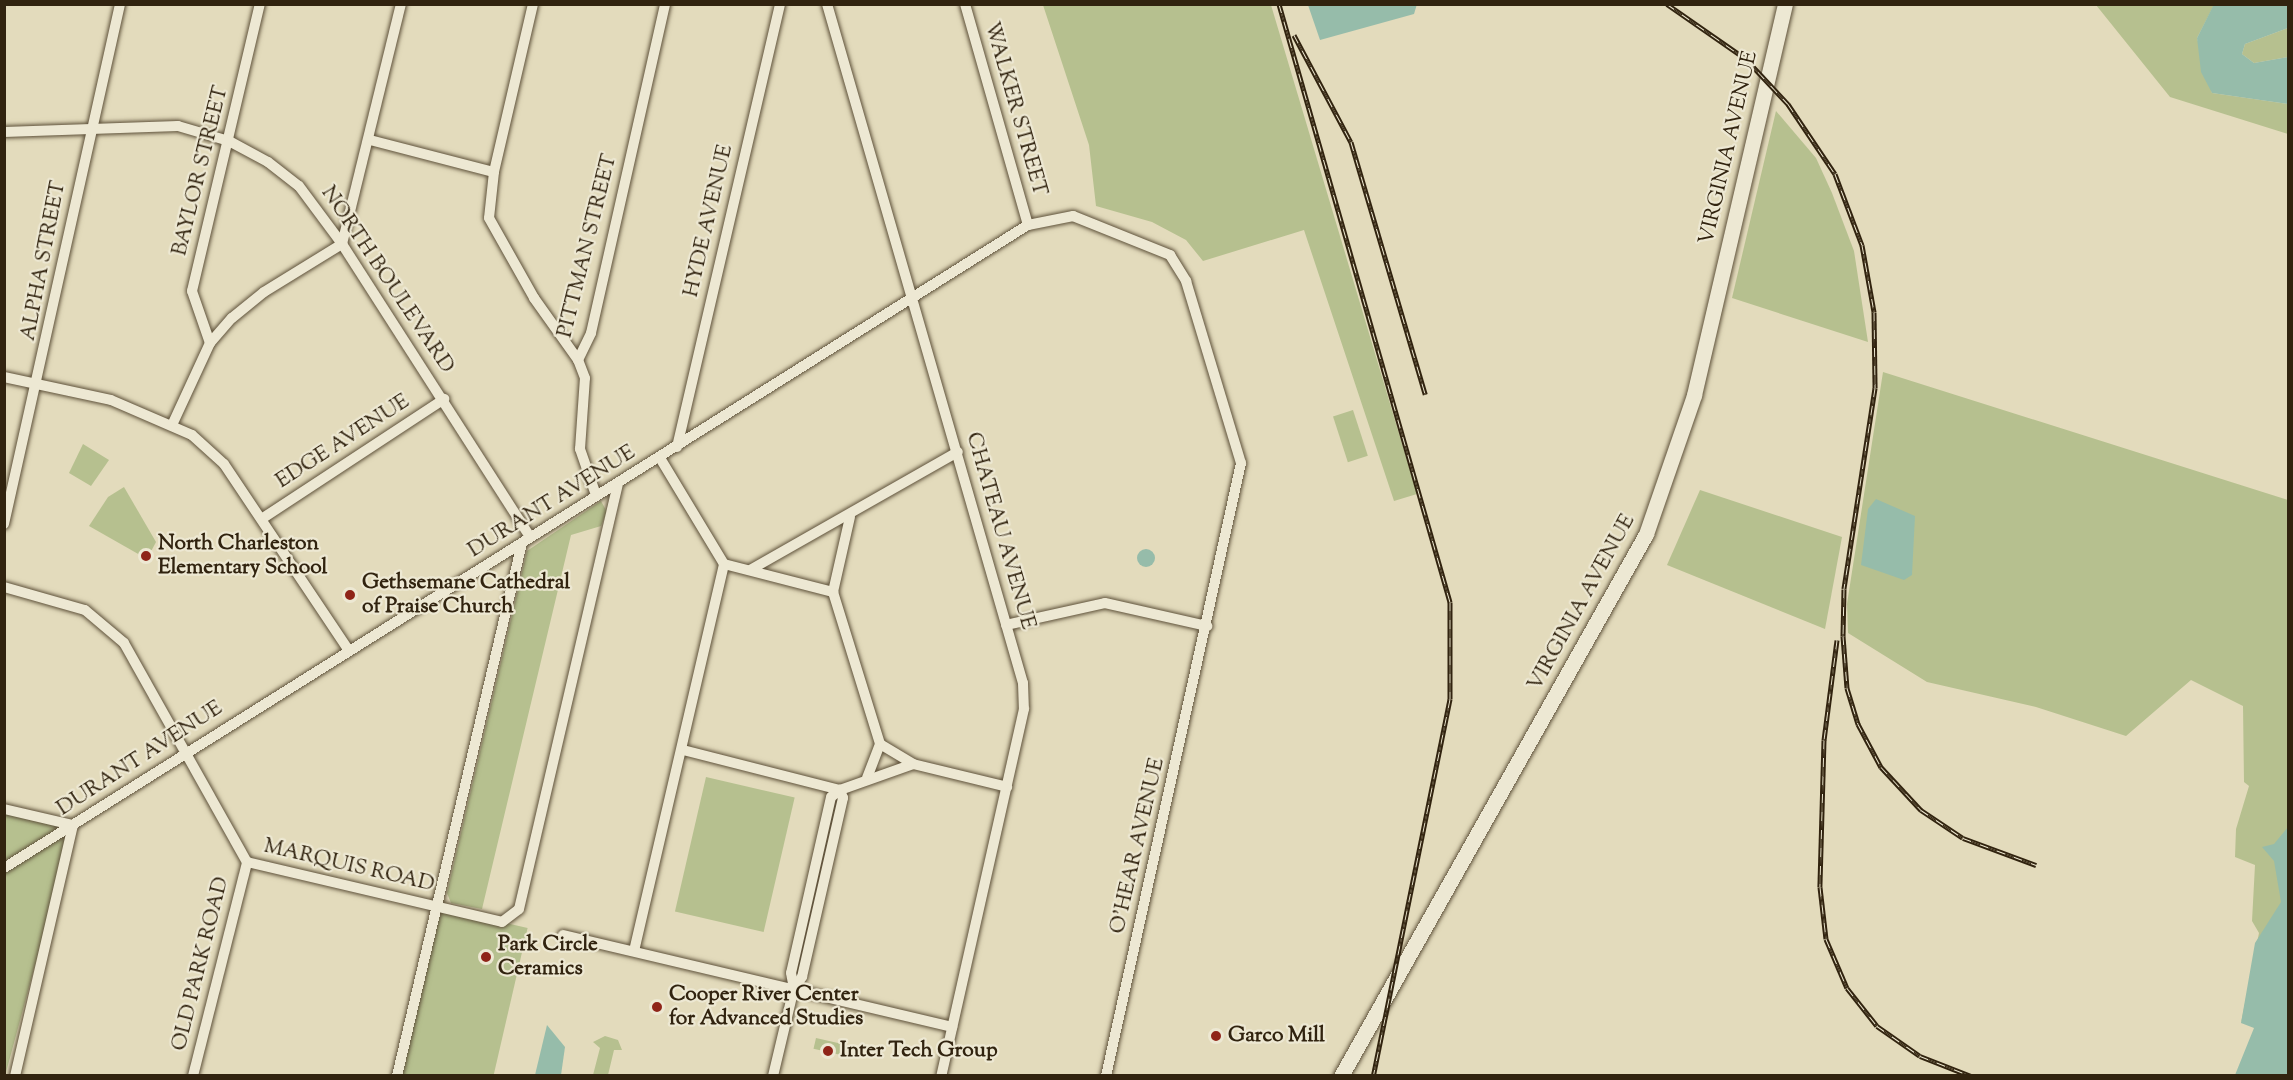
<!DOCTYPE html>
<style>
body{margin:0}
#map{position:relative;width:2293px;height:1080px;overflow:hidden;background:#e3dbbc;font-family:"Sorts Mill Goudy",serif}
div>[style]{position:absolute}
.green>*{inset:0;background:#b6c08f;transform-origin:0 0}
.water>*{inset:0;background:#96bcaa}
.round{border-radius:50%}
.roads{filter:drop-shadow(0 0 2px #5e513a) drop-shadow(0 0 2px #5e513a)}
.minor>*{height:10px;margin:-5px;padding:0 5px;transform-origin:5px;border-radius:5px;background:#ede8d3}
.secondary>*{height:15px;margin:-7.5px;padding:0 7.5px;transform-origin:7.5px;border-radius:7.5px;background:#ede8d3}
.rail>*{height:5px;margin-top:-2.5px;transform-origin:0;background:repeating-linear-gradient(90deg,#ede8d3 0 9px,#31230f 0 18px);box-sizing:border-box;border-block:2px solid #31230f}
.dots>*{width:16px;height:16px;translate:-50% -50%;box-sizing:border-box;border:3px solid #ede8d3;border-radius:50%}
span{translate:-50% -50%;white-space:nowrap;text-align:center;line-height:1.15;-webkit-text-stroke:4.5px #ede8d3;paint-order:stroke}
.street-label{font-size:21px;color:#31230f}
.poi-label{font-size:21px;color:#31230f;font-weight:700}
.left{translate:0 -50%;text-align:left}
.frame{position:absolute;inset:0;border:6px solid #31230f;pointer-events:none}
</style>
<div id="map">
<div class="green">
<div style="clip-path:polygon(1043px 5px,1271px 5px,1417px 494px,1394px 501px,1304px 230px,1203px 261px,1186px 240px,1152px 222px,1096px 206px,1089px 145px)"></div>
<div style="clip-path:polygon(2096px 5px,2214px 5px,2197px 38px,2212px 93px,2288px 104px,2288px 134px,2170px 97px)"></div>
<div style="clip-path:polygon(2288px 28px,2288px 57px,2254px 63px,2242px 54px,2245px 44px)"></div>
<div style="clip-path:polygon(1776px 111px,1816px 158px,1832px 193px,1854px 251px,1868px 342px,1732px 298px)"></div>
<div style="clip-path:polygon(1883px 372px,2288px 500px,2288px 899px,2241px 1023px,2259px 933px,2252px 921px,2255px 865px,2235px 857px,2236px 829px,2249px 786px,2244px 782px,2243px 706px,2191px 680px,2126px 736px,2036px 707px,1927px 682px,1848px 633px,1847px 604px)"></div>
<div style="left:1353px;top:410px;width:48px;height:21px;rotate:72deg"></div>
<div style="clip-path:polygon(83px 444px,109px 460px,91px 486px,69px 473px)"></div>
<div style="clip-path:polygon(124px 487px,156px 542px,147px 559px,89px 526px,108px 497px)"></div>
<div style="clip-path:polygon(1700px 490px,1842px 537px,1825px 629px,1667px 565px)"></div>
<div style="clip-path:polygon(601px 501px,607px 512px,601px 526px,571px 535px,482px 909px,451px 903px,447px 893px,527px 551px)"></div>
<div style="left:706px;top:777px;width:91px;height:138px;rotate:13deg"></div>
<div style="clip-path:polygon(5px 809px,73px 825px,5px 1076px)"></div>
<div style="left:437px;top:907px;width:93px;height:174px;rotate:13deg"></div>
<div style="clip-path:polygon(605px 1036px,618px 1040px,622px 1050px,614px 1050px,608px 1075px,593px 1075px,600px 1048px,593px 1042px)"></div>
<div style="left:816px;top:1038px;width:27px;height:11px;rotate:13deg"></div>
</div>
<div class="water">
<div style="clip-path:polygon(1417px 4px,1414px 14px,1320px 40px,1308px 5px)"></div>
<div style="clip-path:polygon(2214px 4px,2288px 5px,2288px 28px,2245px 44px,2242px 54px,2254px 63px,2288px 57px,2288px 104px,2212px 93px,2201px 72px,2197px 38px)"></div>
<div style="clip-path:polygon(1876px 499px,1915px 516px,1912px 575px,1904px 580px,1861px 565px,1868px 509px)"></div>
<div class="round" style="left:1137px;top:549px;width:18px;height:18px"></div>
<div style="clip-path:polygon(2288px 827px,2288px 1075px,2235px 1075px,2254px 1028px,2241px 1023px,2255px 943px,2281px 902px,2274px 861px,2262px 847px,2274px 844px)"></div>
<div style="clip-path:polygon(547px 1025px,565px 1047px,561px 1075px,535px 1075px)"></div>
</div>
<div class="roads">
<div class="minor">
<div style="left:533px;top:4px;width:172px;rotate:103.1deg"></div>
<div style="left:494px;top:172px;width:46px;rotate:96.2deg"></div>
<div style="left:489px;top:218px;width:92px;rotate:60.6deg"></div>
<div style="left:534px;top:298px;width:76px;rotate:54.6deg"></div>
<div style="left:827px;top:4px;width:707px;rotate:73.9deg"></div>
<div style="left:1023px;top:683px;width:26px;rotate:88deg"></div>
<div style="left:1024px;top:709px;width:376px;rotate:102.7deg"></div>
<div style="left:965px;top:4px;width:230px;rotate:74.1deg"></div>
<div style="left:4px;top:132px;width:174px;rotate:-2deg"></div>
<div style="left:178px;top:126px;width:53px;rotate:16.4deg"></div>
<div style="left:229px;top:141px;width:44px;rotate:28.3deg"></div>
<div style="left:268px;top:162px;width:39px;rotate:38deg"></div>
<div style="left:299px;top:186px;width:72px;rotate:53.4deg"></div>
<div style="left:342px;top:244px;width:348px;rotate:57.3deg"></div>
<div style="left:370px;top:140px;width:128px;rotate:14.5deg"></div>
<div style="left:210px;top:343px;width:55px;rotate:-109.1deg"></div>
<div style="left:192px;top:291px;width:295px;rotate:-76.7deg"></div>
<div style="left:4px;top:377px;width:109px;rotate:12.1deg"></div>
<div style="left:111px;top:400px;width:88px;rotate:23.4deg"></div>
<div style="left:192px;top:435px;width:43px;rotate:42.2deg"></div>
<div style="left:224px;top:464px;width:225px;rotate:56.2deg"></div>
<div style="left:173px;top:423px;width:88px;rotate:-65.2deg"></div>
<div style="left:210px;top:343px;width:33px;rotate:-49deg"></div>
<div style="left:232px;top:318px;width:41px;rotate:-39.1deg"></div>
<div style="left:264px;top:292px;width:92px;rotate:-31.6deg"></div>
<div style="left:342px;top:244px;width:247px;rotate:-76.2deg"></div>
<div style="left:677px;top:447px;width:455px;rotate:-76.9deg"></div>
<div style="left:596px;top:495px;width:49px;rotate:-109.2deg"></div>
<div style="left:580px;top:449px;width:71px;rotate:-86deg"></div>
<div style="left:585px;top:378px;width:19px;rotate:-111deg"></div>
<div style="left:578px;top:360px;width:30px;rotate:-64deg"></div>
<div style="left:591px;top:333px;width:337px;rotate:-77.3deg"></div>
<div style="left:850px;top:517px;width:77px;rotate:102.8deg"></div>
<div style="left:833px;top:592px;width:159px;rotate:72.8deg"></div>
<div style="left:880px;top:744px;width:36px;rotate:111deg"></div>
<div style="left:263px;top:518px;width:217px;rotate:-33.3deg"></div>
<div style="left:4px;top:524px;width:533px;rotate:-77.42deg"></div>
<div style="left:724px;top:564px;width:113px;rotate:14.4deg"></div>
<div style="left:750px;top:570px;width:239px;rotate:-29.6deg"></div>
<div style="left:4px;top:587px;width:84px;rotate:15.9deg"></div>
<div style="left:85px;top:610px;width:51px;rotate:40.2deg"></div>
<div style="left:124px;top:643px;width:251px;rotate:60.7deg"></div>
<div style="left:247px;top:862px;width:262px;rotate:13.2deg"></div>
<div style="left:502px;top:922px;width:21px;rotate:-37deg"></div>
<div style="left:519px;top:909px;width:437px;rotate:-76.9deg"></div>
<div style="left:1006px;top:625px;width:101px;rotate:-12.5deg"></div>
<div style="left:1105px;top:603px;width:105px;rotate:12.7deg"></div>
<div style="left:880px;top:744px;width:39px;rotate:31deg"></div>
<div style="left:683px;top:750px;width:162px;rotate:14.3deg"></div>
<div style="left:840px;top:790px;width:77px;rotate:-19.6deg"></div>
<div style="left:913px;top:764px;width:97px;rotate:13.7deg"></div>
<div style="left:4px;top:809px;width:71px;rotate:13.1deg"></div>
<div style="left:73px;top:825px;width:258px;rotate:103deg"></div>
<div style="left:4px;top:868px;width:1209px;rotate:-32.13deg"></div>
<div style="left:1028px;top:225px;width:46px;rotate:-11.3deg"></div>
<div style="left:1073px;top:216px;width:105px;rotate:21.9deg"></div>
<div style="left:1170px;top:255px;width:31px;rotate:58deg"></div>
<div style="left:1186px;top:281px;width:190px;rotate:73.2deg"></div>
<div style="left:1241px;top:463px;width:628px;rotate:102.42deg"></div>
<div style="left:563px;top:935px;width:400px;rotate:13.3deg"></div>
<div style="left:634px;top:951px;width:397px;rotate:-76.9deg"></div>
<div style="left:724px;top:564px;width:124px;rotate:-121.1deg"></div>
<div style="left:193px;top:1076px;width:221px;rotate:-75.8deg"></div>
<div style="left:397px;top:1076px;width:547px;rotate:-76.8deg"></div>
<div style="left:773px;top:1076px;width:90px;rotate:-76.6deg"></div>
<div style="left:794px;top:988px;width:14px;rotate:-54deg"></div>
<div style="left:802px;top:977px;width:184px;rotate:-77.1deg"></div>
<div style="left:843px;top:798px;width:9px;rotate:-111deg"></div>
<div style="left:840px;top:790px;width:11px;rotate:142deg"></div>
<div style="left:831px;top:797px;width:180px;rotate:102.8deg"></div>
<div style="left:791px;top:973px;width:15px;rotate:79deg"></div>
</div>
<div class="secondary">
<div style="left:1341px;top:1076px;width:622px;rotate:-60.63deg"></div>
<div style="left:1646px;top:534px;width:147px;rotate:-70.9deg"></div>
<div style="left:1694px;top:395px;width:401px;rotate:-76.9deg"></div>
</div>
</div>
<div class="rail">
<div style="left:1279px;top:4px;width:622px;rotate:74.04deg"></div>
<div style="left:1450px;top:602px;width:97px;rotate:90deg"></div>
<div style="left:1450px;top:699px;width:385px;rotate:101.5deg"></div>
<div style="left:1667px;top:4px;width:96px;rotate:34.8deg"></div>
<div style="left:1746px;top:59px;width:62px;rotate:47deg"></div>
<div style="left:1788px;top:104px;width:84px;rotate:56.1deg"></div>
<div style="left:1835px;top:174px;width:76px;rotate:69.2deg"></div>
<div style="left:1862px;top:245px;width:68px;rotate:79.8deg"></div>
<div style="left:1874px;top:312px;width:76px;rotate:89.2deg"></div>
<div style="left:1875px;top:388px;width:203px;rotate:98.8deg"></div>
<div style="left:1844px;top:589px;width:47px;rotate:91.2deg"></div>
<div style="left:1843px;top:636px;width:52px;rotate:85.6deg"></div>
<div style="left:1847px;top:688px;width:38px;rotate:73deg"></div>
<div style="left:1858px;top:724px;width:49px;rotate:61.9deg"></div>
<div style="left:1881px;top:767px;width:59px;rotate:47.1deg"></div>
<div style="left:1921px;top:810px;width:50px;rotate:33.7deg"></div>
<div style="left:1963px;top:838px;width:78px;rotate:20.3deg"></div>
<div style="left:1294px;top:35px;width:121px;rotate:62deg"></div>
<div style="left:1351px;top:142px;width:263px;rotate:73.6deg"></div>
<div style="left:1837px;top:640px;width:101px;rotate:97.4deg"></div>
<div style="left:1824px;top:740px;width:147px;rotate:91.6deg"></div>
<div style="left:1820px;top:887px;width:52px;rotate:83.4deg"></div>
<div style="left:1826px;top:939px;width:53px;rotate:66.8deg"></div>
<div style="left:1847px;top:988px;width:48px;rotate:51.7deg"></div>
<div style="left:1877px;top:1026px;width:52px;rotate:34.9deg"></div>
<div style="left:1920px;top:1056px;width:55px;rotate:21.4deg"></div>
</div>
<div class="dots">
<div style="left:146px;top:556px;background:#8f2418"></div>
<div style="left:350px;top:595px;background:#8f2418"></div>
<div style="left:486px;top:957px;background:#8f2418"></div>
<div style="left:657px;top:1007px;background:#8f2418"></div>
<div style="left:1216px;top:1036px;background:#8f2418"></div>
<div style="left:828px;top:1051px;background:#8f2418"></div>
</div>
<div class="street-label">
<span style="left:1015px;top:109px;rotate:74deg">WALKER STREET</span>
<span style="left:1729px;top:148px;rotate:-77deg">VIRGINIA AVENUE</span>
<span style="left:201px;top:171px;rotate:-76deg">BAYLOR STREET</span>
<span style="left:709px;top:221px;rotate:-77deg">HYDE AVENUE</span>
<span style="left:588px;top:246px;rotate:-76deg">PITTMAN STREET</span>
<span style="left:44px;top:261px;rotate:-79deg">ALPHA STREET</span>
<span style="left:387px;top:280px;rotate:56deg">NORTH BOULEVARD</span>
<span style="left:343px;top:442px;rotate:-33deg">EDGE AVENUE</span>
<span style="left:552px;top:502px;rotate:-32deg">DURANT AVENUE</span>
<span style="left:1000px;top:531px;rotate:74deg">CHATEAU AVENUE</span>
<span style="left:1582px;top:603px;rotate:-61deg">VIRGINIA AVENUE</span>
<span style="left:140px;top:759px;rotate:-33deg">DURANT AVENUE</span>
<span style="left:1138px;top:846px;rotate:-77deg">O'HEAR AVENUE</span>
<span style="left:349px;top:866px;rotate:13deg">MARQUIS ROAD</span>
<span style="left:201px;top:964px;rotate:-76deg">OLD PARK ROAD</span>
</div>
<div class="poi-label">
<span class="left" style="left:158px;top:556px">North Charleston<br>Elementary School</span>
<span class="left" style="left:362px;top:595px">Gethsemane Cathedral<br>of Praise Church</span>
<span class="left" style="left:498px;top:957px">Park Circle<br>Ceramics</span>
<span class="left" style="left:669px;top:1007px">Cooper River Center<br>for Advanced Studies</span>
<span class="left" style="left:1228px;top:1036px">Garco Mill</span>
<span class="left" style="left:840px;top:1051px">Inter Tech Group</span>
</div>
<div class="frame"></div>
</div>
